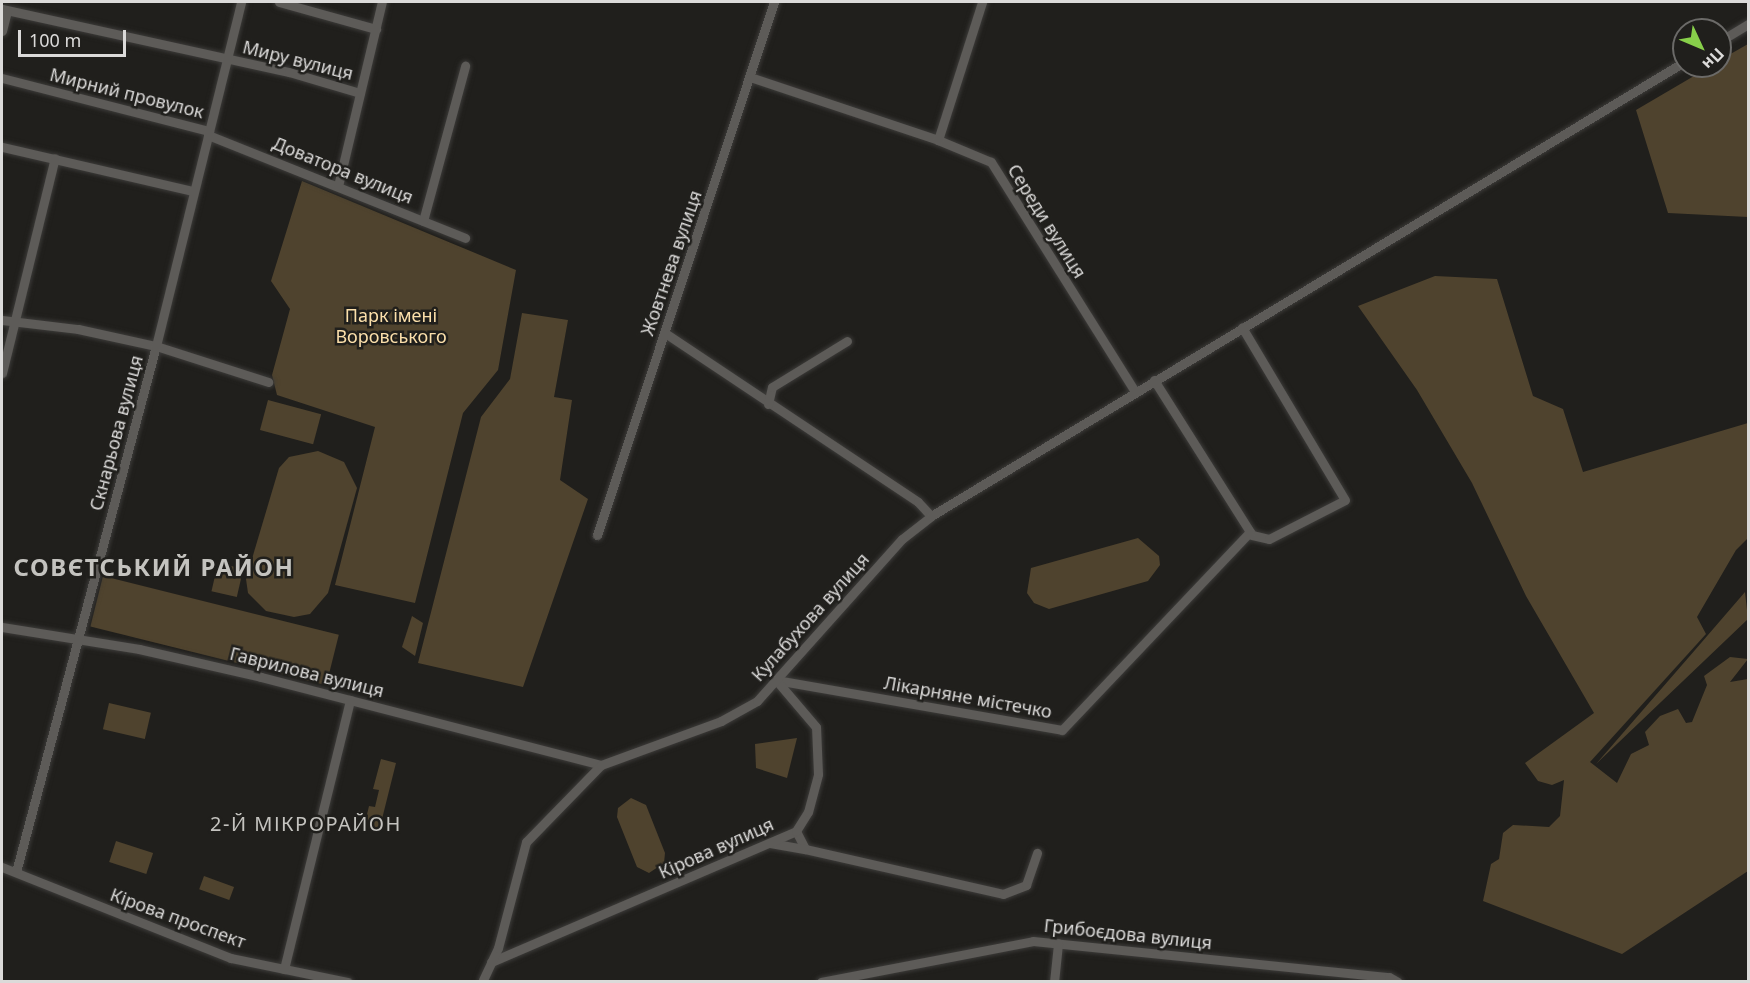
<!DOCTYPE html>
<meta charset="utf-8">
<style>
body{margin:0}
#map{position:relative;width:1750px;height:983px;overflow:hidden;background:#201f1c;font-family:"Noto Sans",sans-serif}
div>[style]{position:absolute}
.green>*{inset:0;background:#4f432e;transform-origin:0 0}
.roads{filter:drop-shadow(0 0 2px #3c3b39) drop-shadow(0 0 2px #3c3b39)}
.minor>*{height:9px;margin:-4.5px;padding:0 4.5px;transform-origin:4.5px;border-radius:4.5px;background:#5d5b58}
span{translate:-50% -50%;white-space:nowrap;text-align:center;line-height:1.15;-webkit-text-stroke:5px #201f1c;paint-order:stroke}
.street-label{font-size:18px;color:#dbdad9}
.park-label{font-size:18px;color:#fbdfaa}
.neighbourhood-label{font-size:20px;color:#c4c3bf;letter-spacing:1.5px}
.district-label{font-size:24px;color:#c4c3bf;font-weight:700;letter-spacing:1.5px}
.frame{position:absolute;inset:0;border:3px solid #dbdad9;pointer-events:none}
.north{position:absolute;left:1672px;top:18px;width:60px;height:60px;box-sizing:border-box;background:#201f1c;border:2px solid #6b6a68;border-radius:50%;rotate:134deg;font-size:16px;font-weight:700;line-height:24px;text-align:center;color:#dbdad9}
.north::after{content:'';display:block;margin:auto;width:21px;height:27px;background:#87cf4a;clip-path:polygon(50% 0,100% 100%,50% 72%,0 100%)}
.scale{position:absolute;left:18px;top:30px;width:108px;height:27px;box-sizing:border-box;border:3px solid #dbdad9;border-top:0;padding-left:8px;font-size:18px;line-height:21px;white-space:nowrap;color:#dbdad9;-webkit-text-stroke:4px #201f1c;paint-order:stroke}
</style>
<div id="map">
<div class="green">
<div style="clip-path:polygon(1748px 44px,1748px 217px,1668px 213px,1636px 110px,1711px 66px,1720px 66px,1720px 60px)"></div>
<div style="clip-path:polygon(302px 181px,516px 270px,498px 370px,463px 413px,415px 603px,335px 585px,375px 427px,277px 395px,272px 375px,290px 309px,271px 281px)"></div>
<div style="clip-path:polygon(1435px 276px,1497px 279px,1533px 396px,1563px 409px,1583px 472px,1748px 423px,1748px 538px,1736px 550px,1697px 617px,1706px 634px,1590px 762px,1617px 783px,1631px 754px,1649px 745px,1645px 732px,1660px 716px,1678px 709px,1686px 723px,1692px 722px,1707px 685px,1704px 676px,1730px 657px,1748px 659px,1730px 682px,1748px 679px,1748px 871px,1622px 954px,1483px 901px,1491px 864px,1499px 859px,1503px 833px,1513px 825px,1549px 827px,1560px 816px,1564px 780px,1552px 785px,1538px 781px,1525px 763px,1594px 713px,1526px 596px,1472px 483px,1417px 390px,1358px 306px)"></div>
<div style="clip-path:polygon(522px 313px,568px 320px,554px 397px,572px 400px,560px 480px,588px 499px,523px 687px,418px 663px,481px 417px,510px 379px)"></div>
<div style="left:268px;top:400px;width:55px;height:31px;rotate:15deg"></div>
<div style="clip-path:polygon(318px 451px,344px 462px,357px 488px,328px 593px,310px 614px,294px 617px,266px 611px,248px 593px,246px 579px,279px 468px,289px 457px)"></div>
<div style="clip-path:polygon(1138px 538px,1159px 556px,1160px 565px,1148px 581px,1049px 609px,1034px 603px,1027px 593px,1031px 568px)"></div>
<div style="left:218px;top:563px;width:26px;height:29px;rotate:13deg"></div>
<div style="left:103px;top:576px;width:243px;height:52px;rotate:14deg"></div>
<div style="clip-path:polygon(1745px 592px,1748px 619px,1596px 764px,1695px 650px)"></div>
<div style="clip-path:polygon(412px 616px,423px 623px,415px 656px,402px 647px)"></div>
<div style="left:109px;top:703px;width:43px;height:27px;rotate:13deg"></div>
<div style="clip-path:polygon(797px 738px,787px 778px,756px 768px,755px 744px)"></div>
<div style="clip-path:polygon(381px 759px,396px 763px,379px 831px,364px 827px,369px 806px,375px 807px,379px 790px,373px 789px)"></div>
<div style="clip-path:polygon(631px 798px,646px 805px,665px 853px,664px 863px,649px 873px,637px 867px,617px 817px,618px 808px)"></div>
<div style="left:116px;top:841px;width:39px;height:22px;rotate:18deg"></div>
<div style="left:204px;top:876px;width:32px;height:14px;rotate:20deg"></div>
</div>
<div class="roads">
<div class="minor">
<div style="left:279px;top:2px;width:101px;rotate:15.6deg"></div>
<div style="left:2px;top:9px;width:294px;rotate:12.4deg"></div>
<div style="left:289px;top:72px;width:74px;rotate:16.5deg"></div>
<div style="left:2px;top:31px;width:21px;rotate:-76deg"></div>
<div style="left:1720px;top:41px;width:33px;rotate:-31deg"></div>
<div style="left:750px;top:77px;width:198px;rotate:18.5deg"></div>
<div style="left:938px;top:140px;width:57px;rotate:22.5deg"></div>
<div style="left:991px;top:162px;width:271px;rotate:57.9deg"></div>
<div style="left:2px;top:78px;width:214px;rotate:14.4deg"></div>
<div style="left:208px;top:135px;width:277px;rotate:21.8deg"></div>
<div style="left:938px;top:140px;width:145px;rotate:-72.3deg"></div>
<div style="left:2px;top:147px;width:195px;rotate:13deg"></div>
<div style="left:338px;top:186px;width:189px;rotate:-76.6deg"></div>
<div style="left:423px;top:221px;width:161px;rotate:-74.8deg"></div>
<div style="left:2px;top:320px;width:77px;rotate:6.8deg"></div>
<div style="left:78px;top:329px;width:80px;rotate:12.3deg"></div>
<div style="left:156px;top:346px;width:118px;rotate:17.8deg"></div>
<div style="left:665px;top:333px;width:304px;rotate:33.7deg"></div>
<div style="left:918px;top:502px;width:19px;rotate:47deg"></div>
<div style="left:2px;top:373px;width:221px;rotate:-76.2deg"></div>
<div style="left:1154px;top:380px;width:183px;rotate:57.7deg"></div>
<div style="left:1252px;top:535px;width:17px;rotate:13deg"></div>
<div style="left:1269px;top:539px;width:85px;rotate:-27.2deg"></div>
<div style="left:1345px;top:500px;width:201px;rotate:-120.8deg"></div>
<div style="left:768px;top:404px;width:17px;rotate:-77deg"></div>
<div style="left:772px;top:387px;width:88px;rotate:-31.5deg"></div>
<div style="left:597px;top:535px;width:562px;rotate:-71.63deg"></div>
<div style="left:2px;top:627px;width:139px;rotate:9.1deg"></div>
<div style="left:139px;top:649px;width:125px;rotate:12.9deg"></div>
<div style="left:261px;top:677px;width:351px;rotate:14.5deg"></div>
<div style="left:776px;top:680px;width:290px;rotate:9.9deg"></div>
<div style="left:1062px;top:730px;width:273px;rotate:-46.5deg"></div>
<div style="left:796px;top:831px;width:20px;rotate:63deg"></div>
<div style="left:805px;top:849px;width:203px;rotate:12.8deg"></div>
<div style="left:1003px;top:894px;width:25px;rotate:-21deg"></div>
<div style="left:1026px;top:885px;width:34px;rotate:-71deg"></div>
<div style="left:770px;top:843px;width:36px;rotate:10deg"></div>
<div style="left:2px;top:867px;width:246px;rotate:21.7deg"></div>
<div style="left:231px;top:958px;width:119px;rotate:11.6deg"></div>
<div style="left:16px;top:872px;width:544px;rotate:-75.1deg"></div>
<div style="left:156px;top:346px;width:354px;rotate:-76.1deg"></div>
<div style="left:491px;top:962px;width:332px;rotate:-23.2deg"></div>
<div style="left:796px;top:831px;width:22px;rotate:-58deg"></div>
<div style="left:808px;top:812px;width:39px;rotate:-75deg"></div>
<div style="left:818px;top:774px;width:47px;rotate:-92.4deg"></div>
<div style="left:816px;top:727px;width:62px;rotate:-130.4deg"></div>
<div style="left:284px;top:969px;width:277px;rotate:-76.2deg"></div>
<div style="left:483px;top:980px;width:35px;rotate:-65deg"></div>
<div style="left:498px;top:948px;width:110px;rotate:-75.2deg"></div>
<div style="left:526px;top:842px;width:107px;rotate:-45.8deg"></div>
<div style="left:601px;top:765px;width:128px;rotate:-20.1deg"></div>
<div style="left:721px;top:721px;width:41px;rotate:-29.1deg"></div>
<div style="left:757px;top:701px;width:217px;rotate:-48.2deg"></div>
<div style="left:902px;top:539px;width:37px;rotate:-38deg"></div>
<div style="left:931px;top:516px;width:879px;rotate:-31.09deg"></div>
<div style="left:821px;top:982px;width:216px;rotate:-10.9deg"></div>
<div style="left:1033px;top:941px;width:358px;rotate:5.8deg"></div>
<div style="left:1389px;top:977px;width:10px;rotate:29deg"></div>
<div style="left:1054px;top:982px;width:39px;rotate:-84deg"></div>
</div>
</div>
<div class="street-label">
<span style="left:298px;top:60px;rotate:14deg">Миру вулиця</span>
<span style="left:127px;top:93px;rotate:14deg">Мирний провулок</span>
<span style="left:343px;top:170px;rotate:22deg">Доватора вулиця</span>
<span style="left:1047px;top:221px;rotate:58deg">Середи вулиця</span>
<span style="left:671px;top:263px;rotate:-71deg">Жовтнева вулиця</span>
<span style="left:116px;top:433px;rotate:-75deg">Скнарьова вулиця</span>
<span style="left:810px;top:617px;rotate:-48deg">Кулабухова вулиця</span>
<span style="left:307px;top:672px;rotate:14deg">Гаврилова вулиця</span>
<span style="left:968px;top:697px;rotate:10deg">Лікарняне містечко</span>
<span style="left:716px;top:848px;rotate:-24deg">Кірова вулиця</span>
<span style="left:178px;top:918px;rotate:20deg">Кірова проспект</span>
<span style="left:1128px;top:934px;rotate:6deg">Грибоєдова вулиця</span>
</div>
<div class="park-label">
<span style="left:391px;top:326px">Парк імені<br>Воровського</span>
</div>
<div class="neighbourhood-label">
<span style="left:306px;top:823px">2-Й МІКРОРАЙОН</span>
</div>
<div class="district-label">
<span style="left:154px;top:567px">СОВЄТСЬКИЙ РАЙОН</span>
</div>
<div class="frame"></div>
<div class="north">Пн</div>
<div class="scale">100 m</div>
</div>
